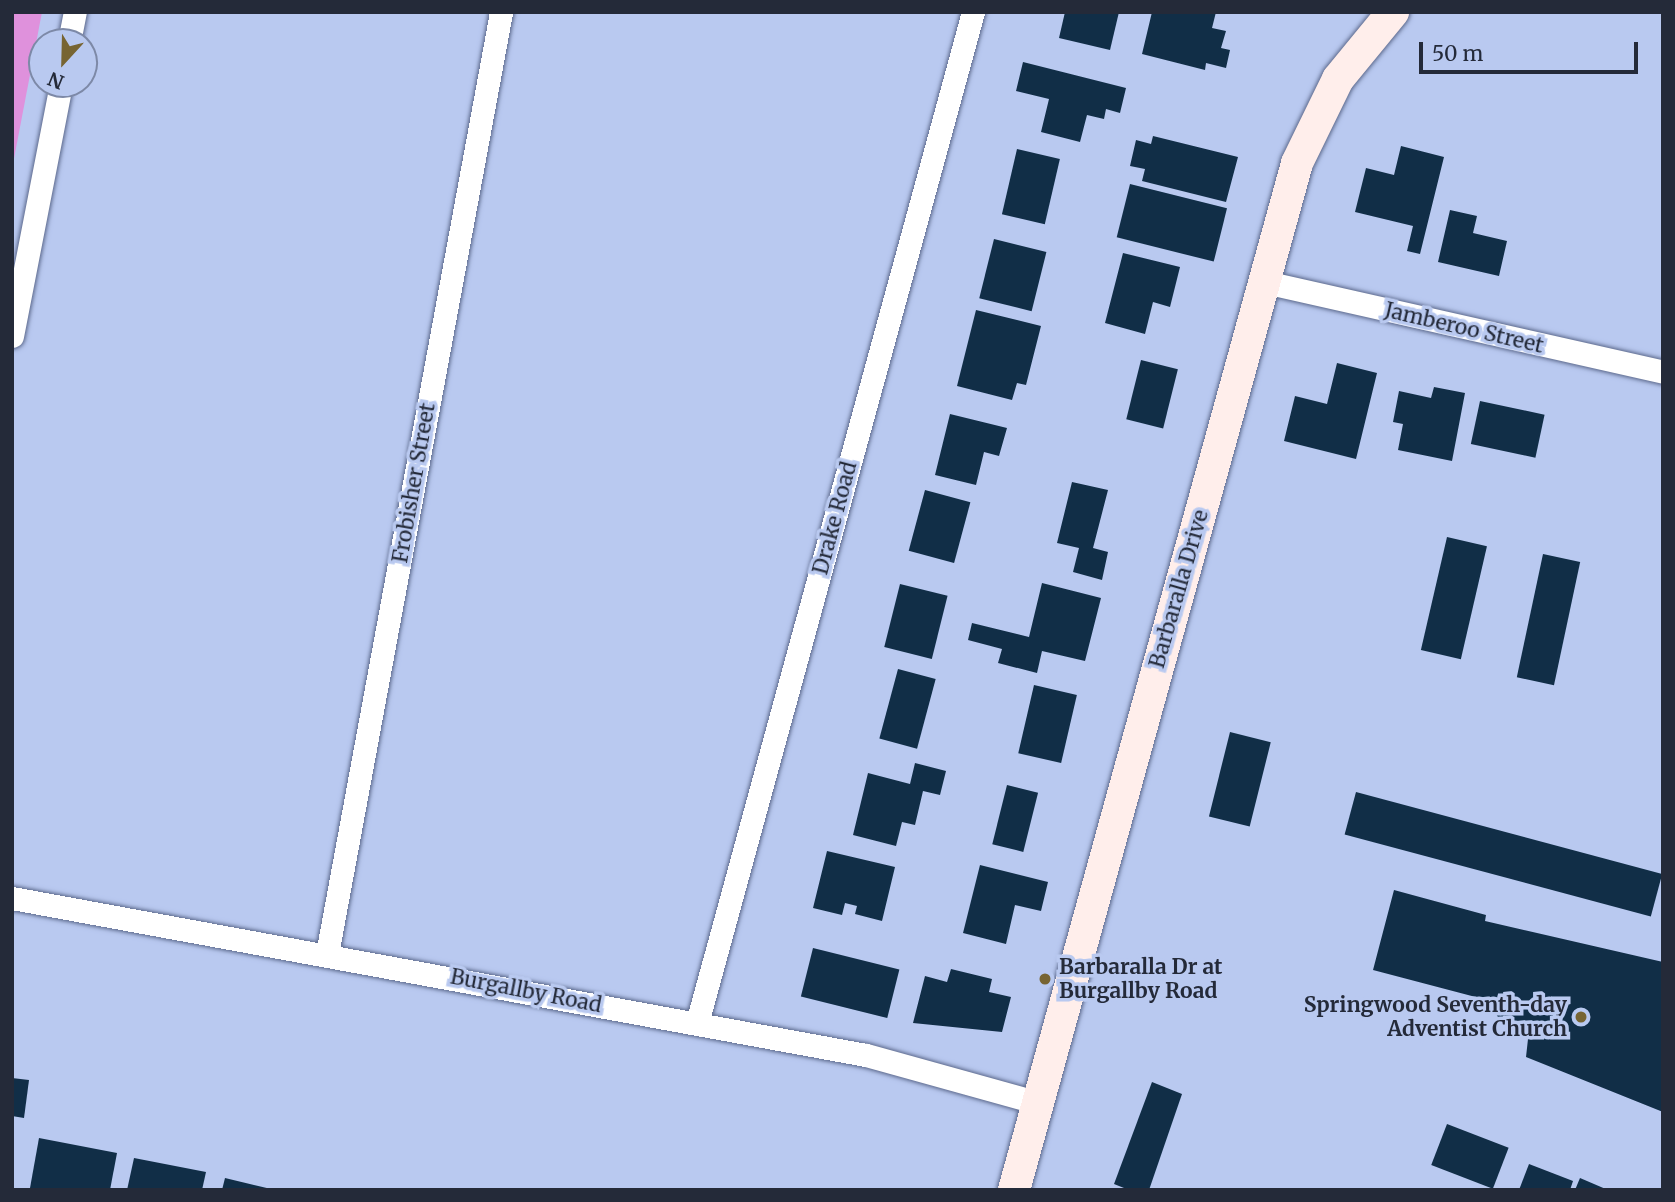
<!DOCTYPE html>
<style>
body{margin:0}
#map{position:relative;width:1675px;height:1202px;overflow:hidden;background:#b9c9f0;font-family:Merriweather,serif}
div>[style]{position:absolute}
.green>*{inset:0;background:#df91dc}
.building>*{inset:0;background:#112e47;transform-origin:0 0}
.roads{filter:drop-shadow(0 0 2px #5c698c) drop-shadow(0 0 2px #5c698c)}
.street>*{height:23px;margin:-11.5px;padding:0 11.5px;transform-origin:11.5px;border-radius:11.5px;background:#fff}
.secondary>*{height:32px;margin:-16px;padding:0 16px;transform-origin:16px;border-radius:16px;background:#ffeeeb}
.dots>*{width:19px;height:19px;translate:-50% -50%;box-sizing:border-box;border:4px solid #b9c9f0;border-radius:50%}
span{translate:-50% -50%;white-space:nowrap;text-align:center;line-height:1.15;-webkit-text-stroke:7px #b9c9f0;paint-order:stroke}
.street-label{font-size:21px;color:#242a39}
.poi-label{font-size:21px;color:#242a39;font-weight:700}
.left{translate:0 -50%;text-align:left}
.right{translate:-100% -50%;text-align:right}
.frame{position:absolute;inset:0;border:14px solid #242a39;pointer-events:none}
.north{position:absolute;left:28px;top:28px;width:70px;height:70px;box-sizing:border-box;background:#b9c9f0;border:2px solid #7d89a7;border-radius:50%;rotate:202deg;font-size:19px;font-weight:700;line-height:28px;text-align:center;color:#242a39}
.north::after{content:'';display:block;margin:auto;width:24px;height:32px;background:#776432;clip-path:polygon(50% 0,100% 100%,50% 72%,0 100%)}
.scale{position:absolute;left:1419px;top:42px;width:219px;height:32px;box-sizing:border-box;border:4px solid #242a39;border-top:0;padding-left:9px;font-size:21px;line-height:24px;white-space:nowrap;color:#242a39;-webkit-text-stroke:5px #b9c9f0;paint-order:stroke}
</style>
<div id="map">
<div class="green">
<div style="clip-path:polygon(12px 12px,42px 12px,12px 169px)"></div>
</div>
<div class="building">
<div style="clip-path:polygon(1065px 12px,1119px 12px,1110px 50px,1059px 38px)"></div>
<div style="clip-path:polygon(1152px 12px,1216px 12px,1212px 28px,1226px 31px,1221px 48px,1230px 50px,1226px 68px,1206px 63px,1205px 70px,1142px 54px)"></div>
<div style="clip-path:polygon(1023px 62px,1126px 88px,1120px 113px,1106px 109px,1104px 119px,1087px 115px,1080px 142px,1041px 132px,1049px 99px,1016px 91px)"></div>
<div style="clip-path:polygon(1153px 136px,1238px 157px,1226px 202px,1142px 181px,1145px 169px,1130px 166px,1136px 140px,1151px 144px)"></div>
<div style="clip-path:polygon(1401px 146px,1444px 157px,1420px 254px,1407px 251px,1413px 226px,1355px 212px,1366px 168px,1394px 175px)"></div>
<div style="left:1017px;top:149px;width:44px;height:67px;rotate:13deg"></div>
<div style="left:1130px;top:184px;width:100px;height:55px;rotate:14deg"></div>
<div style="clip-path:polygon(1450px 210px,1477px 216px,1473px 233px,1507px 241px,1499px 276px,1438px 262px)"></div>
<div style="left:994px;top:239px;width:54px;height:61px;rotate:14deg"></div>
<div style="clip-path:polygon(1123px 253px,1180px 267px,1170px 307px,1153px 302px,1145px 334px,1105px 323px)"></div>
<div style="clip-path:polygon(976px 310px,1041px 326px,1026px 385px,1017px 383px,1012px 400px,957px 386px)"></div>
<div style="left:1141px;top:360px;width:38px;height:61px;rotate:14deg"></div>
<div style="clip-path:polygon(1337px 363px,1377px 373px,1356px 459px,1284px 441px,1295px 396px,1327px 404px)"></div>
<div style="clip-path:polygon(1434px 387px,1465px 393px,1452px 461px,1398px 450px,1403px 424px,1393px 422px,1399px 391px,1431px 398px)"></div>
<div style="left:1480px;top:401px;width:66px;height:44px;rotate:12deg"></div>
<div style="clip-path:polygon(950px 414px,1007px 428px,999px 456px,984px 452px,976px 485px,935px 475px)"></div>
<div style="clip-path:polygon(1072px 482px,1108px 490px,1093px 548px,1108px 552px,1102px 580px,1073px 572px,1079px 548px,1057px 543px)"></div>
<div style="left:925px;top:490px;width:47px;height:63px;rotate:15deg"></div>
<div style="left:1447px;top:537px;width:41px;height:116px;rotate:13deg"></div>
<div style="left:1543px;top:554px;width:38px;height:126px;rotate:12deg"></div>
<div style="clip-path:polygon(1042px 583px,1101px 598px,1085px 661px,1042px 651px,1037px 673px,998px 663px,1002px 649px,968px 640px,972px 623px,1029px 637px)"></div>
<div style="left:900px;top:584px;width:49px;height:65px;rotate:14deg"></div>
<div style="left:898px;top:669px;width:39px;height:72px;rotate:15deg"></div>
<div style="left:1034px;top:685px;width:44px;height:70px;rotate:13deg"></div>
<div style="left:1230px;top:732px;width:42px;height:87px;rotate:14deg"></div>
<div style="clip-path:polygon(915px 763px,946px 771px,940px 795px,923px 791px,915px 825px,902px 822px,896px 846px,853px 835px,868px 773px,910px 784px)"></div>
<div style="left:1007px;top:785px;width:32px;height:61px;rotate:14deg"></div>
<div style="left:1356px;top:792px;width:317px;height:44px;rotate:15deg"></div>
<div style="clip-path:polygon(827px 851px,895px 867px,882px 921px,855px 914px,857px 906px,845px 903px,842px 915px,813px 908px)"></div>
<div style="clip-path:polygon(980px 865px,1048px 882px,1041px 911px,1015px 905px,1006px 944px,963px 933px)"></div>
<div style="clip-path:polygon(1394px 890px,1486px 915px,1485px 921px,1663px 962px,1663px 1112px,1526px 1057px,1528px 1039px,1509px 1034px,1487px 1000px,1373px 970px)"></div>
<div style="left:813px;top:948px;width:89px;height:50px;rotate:14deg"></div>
<div style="clip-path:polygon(951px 969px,992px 979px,989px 992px,1011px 997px,1002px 1032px,913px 1023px,925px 976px,947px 982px)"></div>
<div style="clip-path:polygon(12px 1078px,29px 1080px,24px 1118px,12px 1116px)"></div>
<div style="clip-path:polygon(1152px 1082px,1182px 1094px,1149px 1190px,1129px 1190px,1114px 1184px)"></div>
<div style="left:1447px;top:1124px;width:66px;height:44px;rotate:21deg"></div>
<div style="clip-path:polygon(39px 1138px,117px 1153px,110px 1190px,30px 1188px)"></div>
<div style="clip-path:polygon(134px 1158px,206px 1172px,202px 1190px,127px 1190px)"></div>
<div style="clip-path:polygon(1529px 1164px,1573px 1181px,1570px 1190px,1519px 1190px)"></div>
<div style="clip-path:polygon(225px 1178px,271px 1189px,271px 1190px,222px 1190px)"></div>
<div style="clip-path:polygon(1580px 1178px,1608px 1190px,1575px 1190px)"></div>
</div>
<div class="roads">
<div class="street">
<div style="left:69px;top:42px;width:31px;rotate:-79deg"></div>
<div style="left:1265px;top:282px;width:408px;rotate:12.7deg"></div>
<div style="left:12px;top:336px;width:257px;rotate:-79deg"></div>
<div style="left:12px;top:898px;width:868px;rotate:10.42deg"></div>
<div style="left:866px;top:1055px;width:176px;rotate:15.5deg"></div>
<div style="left:327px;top:954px;width:958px;rotate:-79.53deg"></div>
<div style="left:697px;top:1023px;width:1048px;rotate:-74.73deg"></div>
</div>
<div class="secondary">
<div style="left:1014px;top:1190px;width:1065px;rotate:-74.59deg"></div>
<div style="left:1297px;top:163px;width:93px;rotate:-64deg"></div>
<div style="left:1338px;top:79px;width:87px;rotate:-50.6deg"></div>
</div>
</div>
<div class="dots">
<div style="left:1045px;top:979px;background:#776432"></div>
<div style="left:1581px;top:1017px;background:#776432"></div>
</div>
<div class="street-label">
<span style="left:1464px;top:328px;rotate:13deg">Jamberoo Street</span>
<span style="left:414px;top:483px;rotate:-80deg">Frobisher Street</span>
<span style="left:835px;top:518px;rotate:-75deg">Drake Road</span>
<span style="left:1179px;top:589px;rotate:-74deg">Barbaralla Drive</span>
<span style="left:526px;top:991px;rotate:11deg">Burgallby Road</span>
</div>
<div class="poi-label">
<span class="left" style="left:1059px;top:979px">Barbaralla Dr at<br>Burgallby Road</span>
<span class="right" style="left:1567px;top:1017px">Springwood Seventh-day<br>Adventist Church</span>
</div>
<div class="frame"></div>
<div class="north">N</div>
<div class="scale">50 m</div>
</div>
